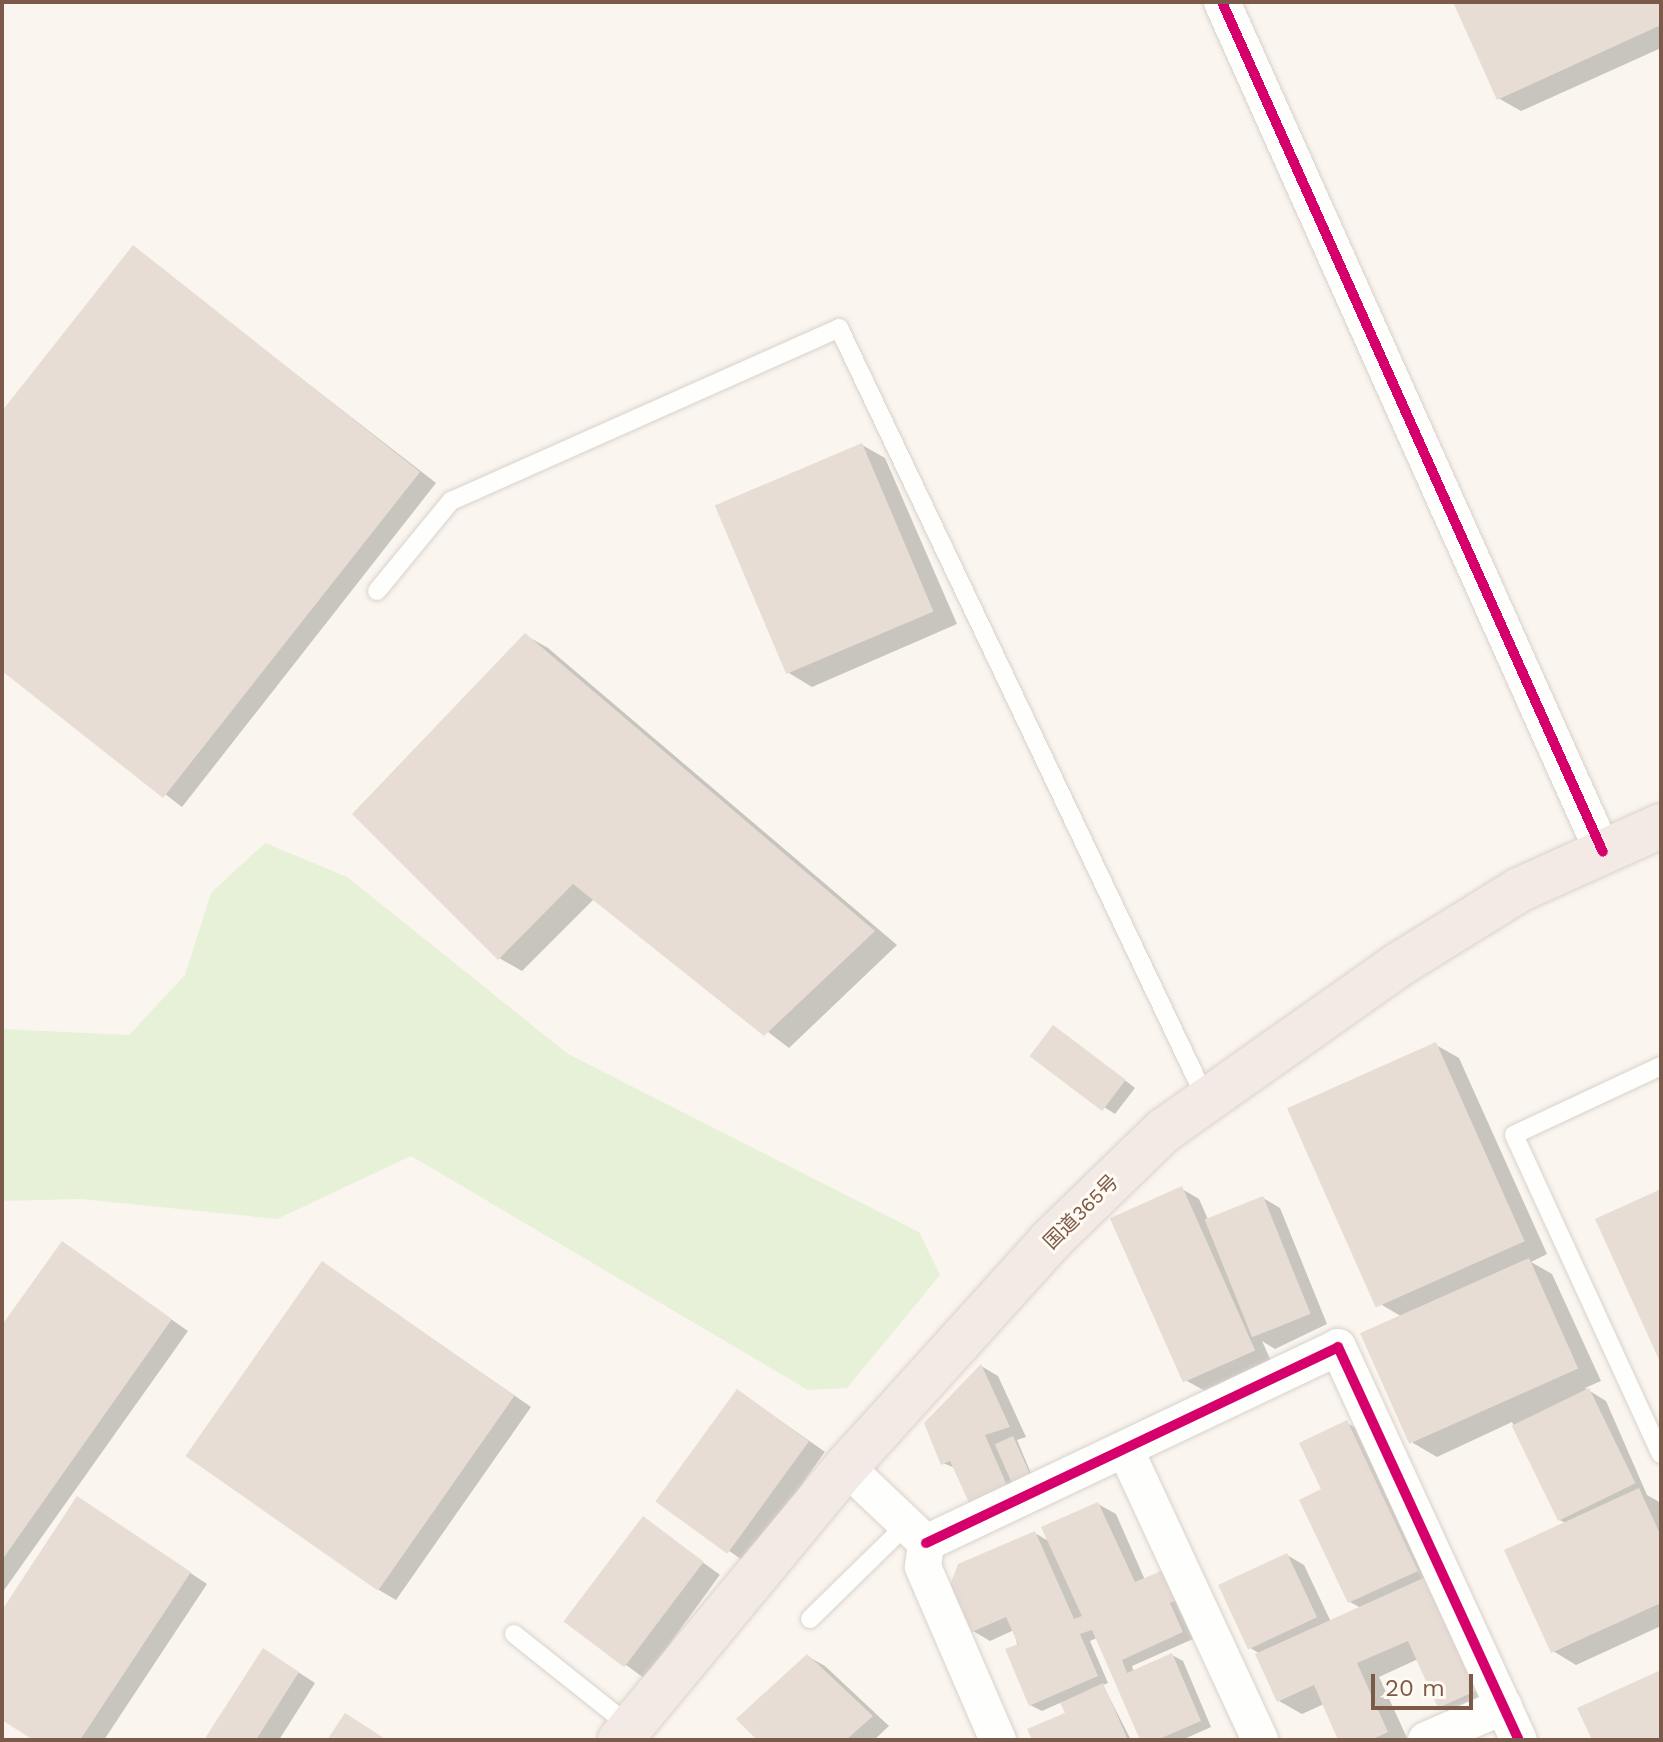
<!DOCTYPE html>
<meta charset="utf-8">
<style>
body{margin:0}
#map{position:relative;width:1663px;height:1742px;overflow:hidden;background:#faf5ee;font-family:"Work Sans","Noto Sans JP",sans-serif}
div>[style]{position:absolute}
.green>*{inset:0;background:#e7f1d8}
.shadow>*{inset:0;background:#0003;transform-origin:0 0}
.building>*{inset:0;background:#e7ddd5;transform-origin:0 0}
.roads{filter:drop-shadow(0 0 2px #d9d2cc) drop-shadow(0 0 2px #d9d2cc)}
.lane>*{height:18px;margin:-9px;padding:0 9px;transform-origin:9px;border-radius:9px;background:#fefefc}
.street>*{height:36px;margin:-18px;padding:0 18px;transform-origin:18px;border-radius:18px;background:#fefefc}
.highway>*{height:44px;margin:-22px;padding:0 22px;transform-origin:22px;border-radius:22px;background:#f3eae6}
.cycleway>*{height:10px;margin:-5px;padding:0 5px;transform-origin:5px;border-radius:5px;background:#d6006c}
span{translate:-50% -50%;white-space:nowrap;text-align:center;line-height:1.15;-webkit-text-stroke:6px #fffaf2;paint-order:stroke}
.street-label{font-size:20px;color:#7c5a4a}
.frame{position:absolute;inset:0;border:4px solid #7c5a4a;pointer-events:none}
.scale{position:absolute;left:1371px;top:1674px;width:102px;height:36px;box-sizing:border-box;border:4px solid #7c5a4a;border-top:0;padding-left:10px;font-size:24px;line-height:28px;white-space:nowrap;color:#7c5a4a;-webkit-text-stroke:6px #fffaf2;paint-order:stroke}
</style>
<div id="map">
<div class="green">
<div style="clip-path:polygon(265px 843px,347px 877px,568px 1054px,919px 1232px,940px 1275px,847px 1388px,808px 1390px,411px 1156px,277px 1219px,81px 1199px,2px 1201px,2px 1029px,129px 1035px,185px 975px,211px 893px)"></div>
</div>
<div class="shadow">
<div style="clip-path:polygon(1455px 2px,1661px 2px,1661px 48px,1521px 111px,1498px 98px)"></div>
<div style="clip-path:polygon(133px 248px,436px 483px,182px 807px,2px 669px,2px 415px)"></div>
<div style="clip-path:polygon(862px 445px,885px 458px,957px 624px,812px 687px,789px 673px)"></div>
<div style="clip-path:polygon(525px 635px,548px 648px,897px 945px,789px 1048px,594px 899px,522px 971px,499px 958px)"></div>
<div style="clip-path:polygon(1064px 1034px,1135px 1088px,1115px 1114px,1104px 1107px)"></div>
<div style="clip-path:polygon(1436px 1045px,1459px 1058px,1547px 1254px,1531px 1262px,1552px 1274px,1601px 1381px,1585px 1388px,1606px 1401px,1647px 1495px,1661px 1503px,1661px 1626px,1576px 1665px,1553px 1651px,1567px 1524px,1558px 1519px,1512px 1422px,1437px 1457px,1413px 1443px,1404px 1318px,1382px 1305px)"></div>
<div style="clip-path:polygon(1182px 1189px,1199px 1199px,1210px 1224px,1263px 1198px,1280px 1208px,1327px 1324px,1275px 1349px,1262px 1341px,1271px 1361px,1205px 1391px,1187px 1381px)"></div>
<div style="clip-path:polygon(62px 1243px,188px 1331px,2px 1593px,2px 1329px)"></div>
<div style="clip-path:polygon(323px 1263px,531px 1407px,396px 1600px,379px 1590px)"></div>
<div style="clip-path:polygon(981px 1366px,998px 1376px,1026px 1437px,1017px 1440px,1033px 1478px,1024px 1497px,943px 1463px)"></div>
<div style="left:738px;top:1391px;width:106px;height:136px;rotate:35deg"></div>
<div style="clip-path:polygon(1347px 1423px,1364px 1433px,1502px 1702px,1463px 1720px,1440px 1707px,1418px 1659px,1379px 1677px,1408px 1740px,1340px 1740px,1324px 1704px,1302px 1714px,1279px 1701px,1260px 1654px,1249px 1647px,1287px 1555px,1304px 1565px,1331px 1622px,1361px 1608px,1350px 1602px,1324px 1490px)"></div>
<div style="clip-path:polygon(1098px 1504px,1116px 1514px,1145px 1580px,1166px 1571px,1193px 1639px,1132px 1666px,1134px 1672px,1172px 1655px,1183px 1661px,1211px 1727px,1182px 1740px,1142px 1740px,1097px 1638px,1090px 1641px,1108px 1683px,1103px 1685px,1131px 1740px,1034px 1740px,1067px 1714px,1062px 1702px,1042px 1711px,1030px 1705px,1014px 1630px,990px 1641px,973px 1631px,1035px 1533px,1050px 1542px)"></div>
<div style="clip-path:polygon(94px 1509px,207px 1584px,104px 1740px,36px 1740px,2px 1717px,2px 1613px)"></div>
<div style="left:643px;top:1519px;width:95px;height:128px;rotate:36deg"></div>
<div style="clip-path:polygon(807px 1656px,825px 1666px,889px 1726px,874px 1740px,760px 1740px)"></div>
<div style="clip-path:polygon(281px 1661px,315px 1683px,279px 1740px,206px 1740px)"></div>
</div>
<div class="building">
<div style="clip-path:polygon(1453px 2px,1661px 2px,1661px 25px,1497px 100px)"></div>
<div style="clip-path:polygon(133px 245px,420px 472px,163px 798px,2px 671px,2px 411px)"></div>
<div style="left:862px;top:443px;width:183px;height:160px;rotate:67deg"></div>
<div style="clip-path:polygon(525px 633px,875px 931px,764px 1036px,573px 884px,498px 960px,352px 814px)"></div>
<div style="left:1053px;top:1025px;width:91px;height:39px;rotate:37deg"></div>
<div style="left:1436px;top:1042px;width:218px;height:163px;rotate:66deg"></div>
<div style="left:1182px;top:1186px;width:180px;height:79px;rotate:66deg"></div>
<div style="clip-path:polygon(1661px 1189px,1661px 1364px,1595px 1219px)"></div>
<div style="left:1263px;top:1196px;width:127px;height:63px;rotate:68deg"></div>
<div style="clip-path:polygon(62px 1241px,172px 1319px,2px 1560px,2px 1325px)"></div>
<div style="left:1529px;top:1258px;width:121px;height:185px;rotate:66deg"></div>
<div style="left:322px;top:1261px;width:235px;height:238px;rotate:35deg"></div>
<div style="clip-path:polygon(981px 1364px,1010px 1427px,985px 1435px,1008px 1488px,970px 1505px,950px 1461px,941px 1465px,924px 1423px)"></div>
<div style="left:1589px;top:1388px;width:106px;height:86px;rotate:64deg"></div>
<div style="left:737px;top:1389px;width:89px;height:139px;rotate:36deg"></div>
<div style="clip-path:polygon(1347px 1420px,1418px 1571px,1348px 1603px,1299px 1500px,1321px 1489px,1299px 1443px)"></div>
<div style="left:1013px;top:1436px;width:43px;height:20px;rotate:66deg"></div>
<div style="clip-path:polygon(1639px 1488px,1661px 1536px,1661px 1603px,1551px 1653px,1504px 1550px)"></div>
<div style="clip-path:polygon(77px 1496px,191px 1572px,80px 1740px,33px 1740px,2px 1720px,2px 1610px)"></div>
<div style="clip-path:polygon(1098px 1502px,1135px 1582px,1166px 1569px,1180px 1599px,1170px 1603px,1183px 1632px,1122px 1660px,1127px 1673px,1172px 1653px,1201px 1721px,1157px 1740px,1140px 1740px,1092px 1630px,1080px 1634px,1098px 1676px,1029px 1706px,1005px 1649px,1018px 1644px,1006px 1617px,972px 1632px,950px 1585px,958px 1564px,1035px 1531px,1074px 1619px,1082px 1616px,1041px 1527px)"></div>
<div style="left:643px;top:1516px;width:76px;height:132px;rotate:37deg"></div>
<div style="left:1287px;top:1553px;width:71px;height:76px;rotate:65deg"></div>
<div style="clip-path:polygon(1430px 1575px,1480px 1689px,1438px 1708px,1408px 1641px,1357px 1663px,1388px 1732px,1371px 1740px,1338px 1740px,1314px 1685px,1277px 1702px,1255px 1654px)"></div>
<div style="clip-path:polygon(263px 1648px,299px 1672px,256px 1740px,204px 1740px)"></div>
<div style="clip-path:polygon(807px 1654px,873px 1716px,846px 1740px,757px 1740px,736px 1719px)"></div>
<div style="clip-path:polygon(1661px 1670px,1661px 1740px,1592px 1740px,1577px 1708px)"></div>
<div style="clip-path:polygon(1103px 1683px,1128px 1740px,1032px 1740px,1027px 1729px,1065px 1713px,1060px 1703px)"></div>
<div style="clip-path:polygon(345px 1713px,387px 1740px,327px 1740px)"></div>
</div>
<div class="roads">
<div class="lane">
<div style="left:377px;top:591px;width:117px;rotate:-50.6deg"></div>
<div style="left:451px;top:501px;width:425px;rotate:-24deg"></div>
<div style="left:839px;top:328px;width:856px;rotate:64.54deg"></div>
<div style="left:1661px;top:1066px;width:162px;rotate:154.9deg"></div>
<div style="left:1514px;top:1135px;width:351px;rotate:65.3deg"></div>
<div style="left:810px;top:1619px;width:136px;rotate:-44.4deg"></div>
<div style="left:514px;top:1634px;width:149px;rotate:38.5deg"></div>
</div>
<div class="street">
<div style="left:1222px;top:2px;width:931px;rotate:65.86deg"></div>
<div style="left:1126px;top:1451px;width:319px;rotate:65.1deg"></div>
<div style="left:846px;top:1467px;width:110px;rotate:43.5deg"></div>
<div style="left:926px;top:1543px;width:24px;rotate:97deg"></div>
<div style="left:923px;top:1567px;width:189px;rotate:66.6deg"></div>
<div style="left:926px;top:1543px;width:456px;rotate:-25.4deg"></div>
<div style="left:1338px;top:1347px;width:433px;rotate:65.3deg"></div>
<div style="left:1426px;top:1740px;width:85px;rotate:-23.6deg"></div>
</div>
<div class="highway">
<div style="left:620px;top:1740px;width:354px;rotate:-50.4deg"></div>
<div style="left:846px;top:1467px;width:306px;rotate:-47.9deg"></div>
<div style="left:1051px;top:1240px;width:156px;rotate:-44.2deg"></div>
<div style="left:1163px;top:1131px;width:288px;rotate:-35.2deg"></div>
<div style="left:1398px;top:965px;width:142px;rotate:-31.8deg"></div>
<div style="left:1519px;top:890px;width:156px;rotate:-24.3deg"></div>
</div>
</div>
<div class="cycleway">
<div style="left:1222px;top:2px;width:931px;rotate:65.86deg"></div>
<div style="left:926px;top:1543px;width:456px;rotate:-25.4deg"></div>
<div style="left:1338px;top:1347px;width:433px;rotate:65.3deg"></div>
</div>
<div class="street-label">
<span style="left:1081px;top:1212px;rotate:-45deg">国道365号</span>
</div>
<div class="frame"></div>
<div class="scale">20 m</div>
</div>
